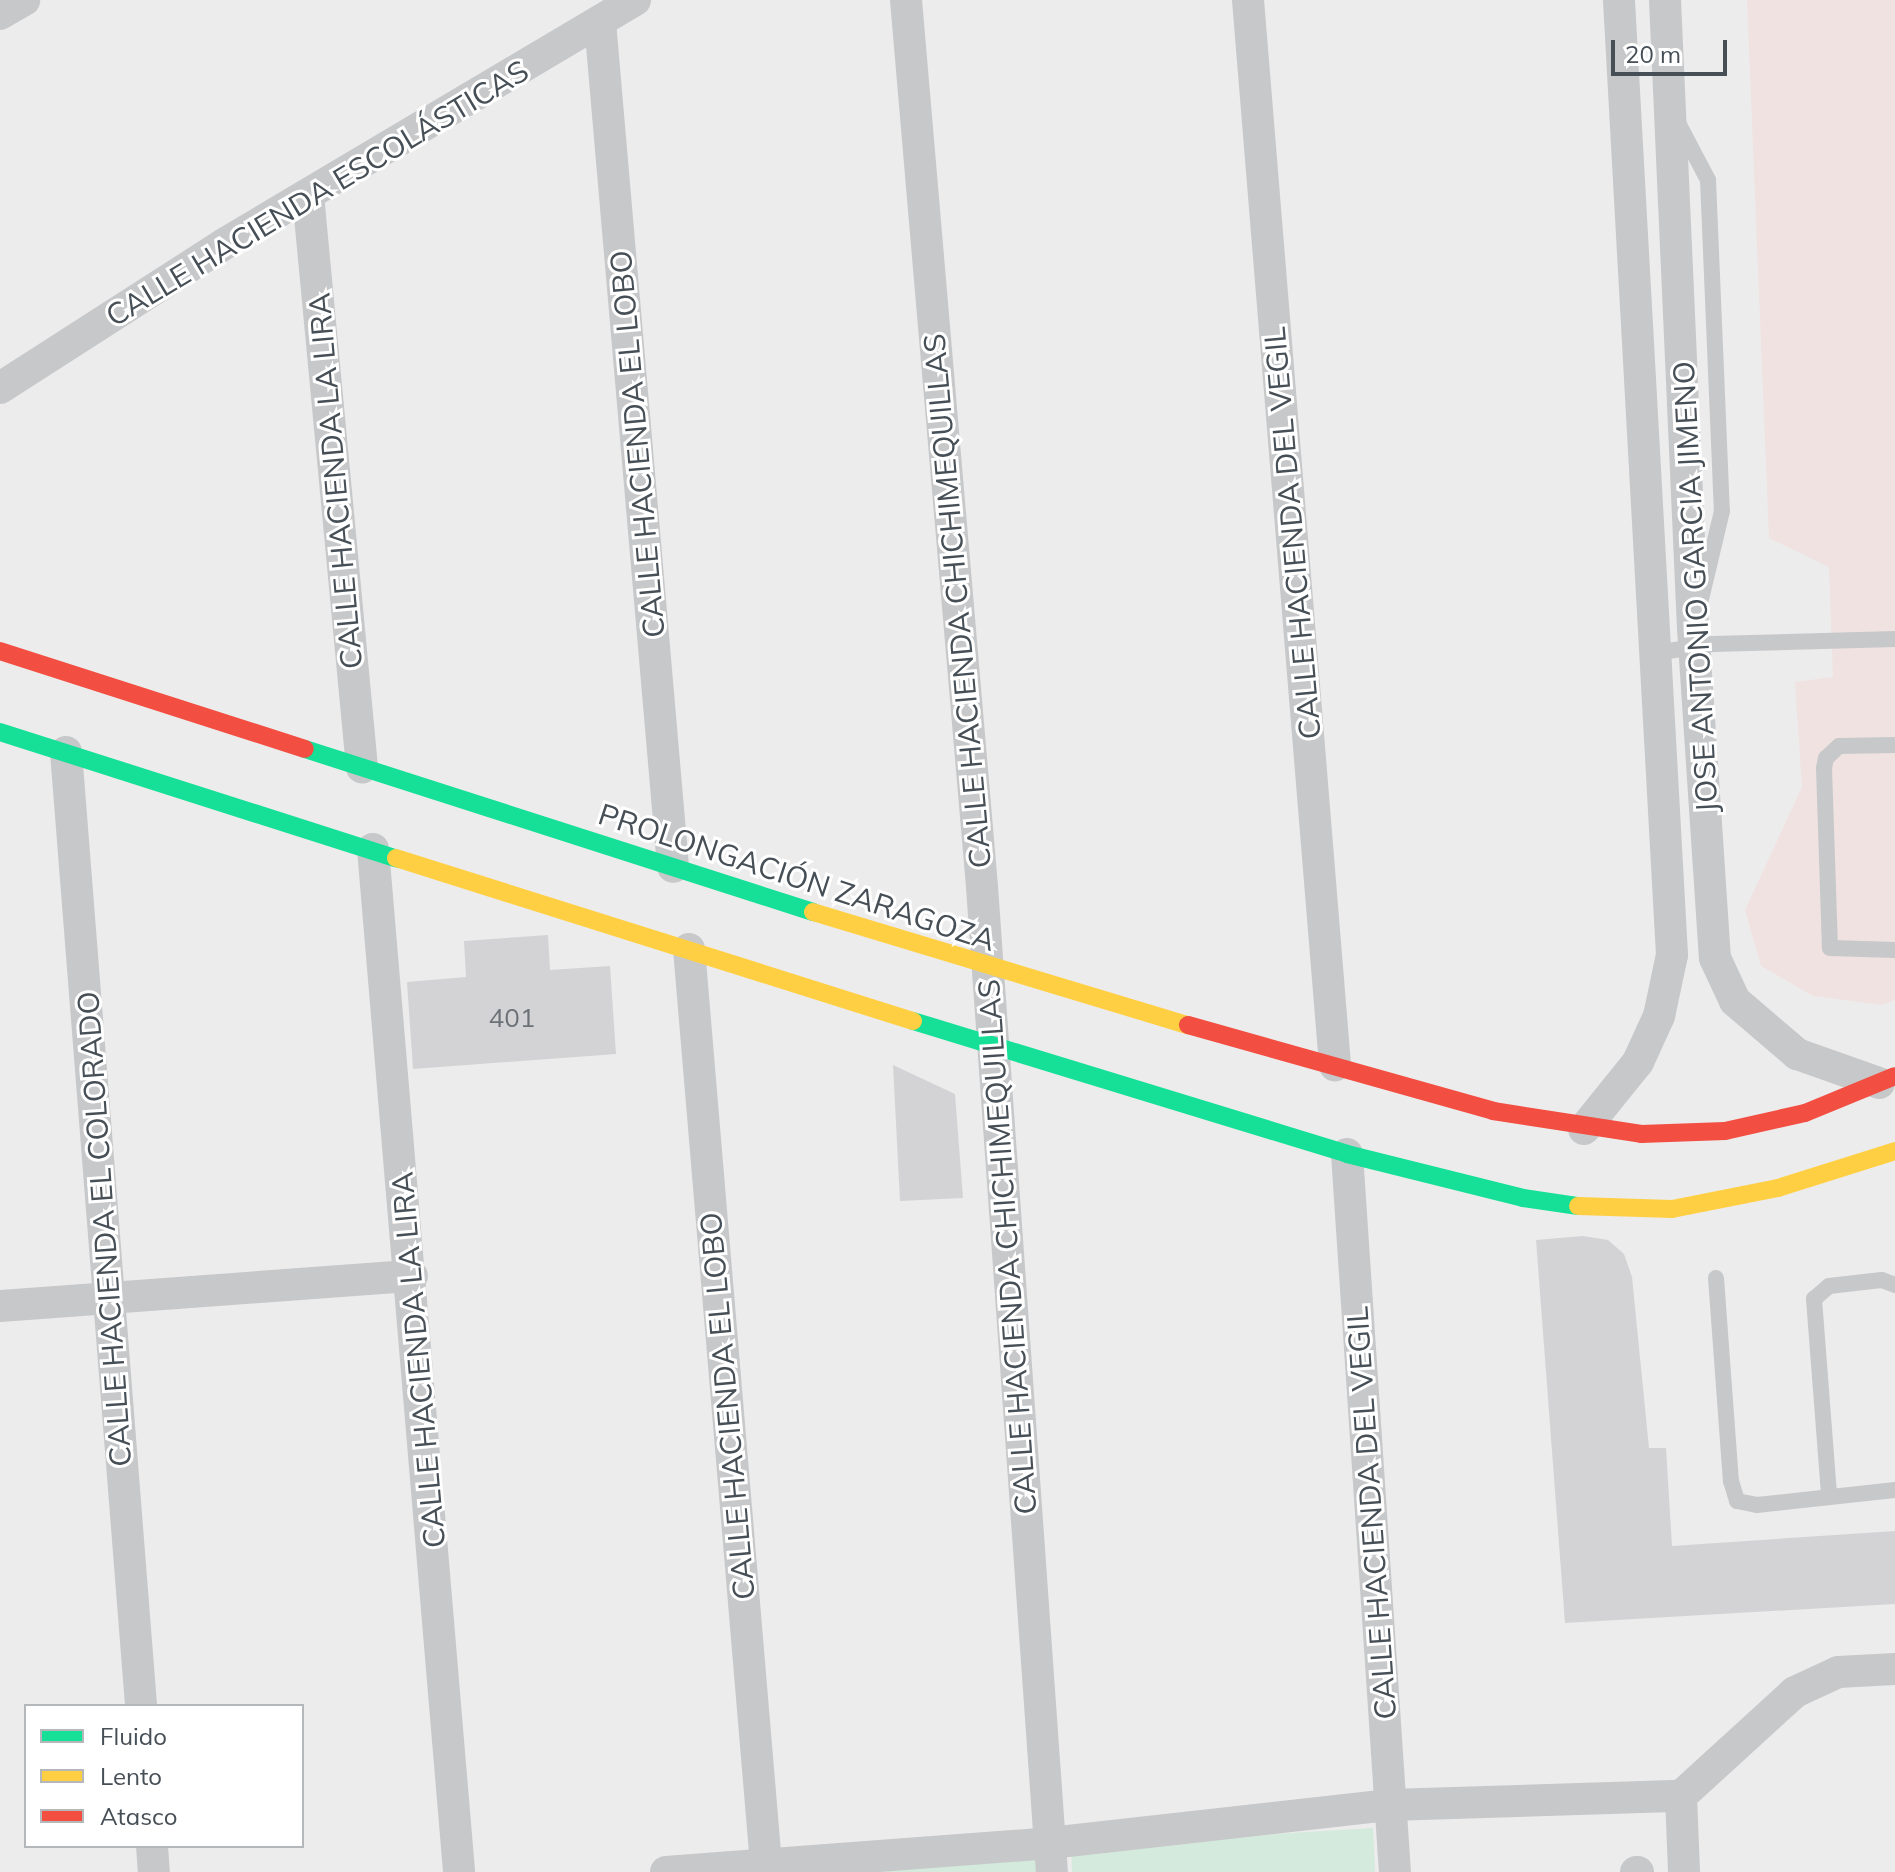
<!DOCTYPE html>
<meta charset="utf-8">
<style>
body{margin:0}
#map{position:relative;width:1895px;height:1872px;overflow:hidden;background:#edecec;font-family:Mulish,sans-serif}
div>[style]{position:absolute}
.medical>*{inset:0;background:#efe2e1}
.green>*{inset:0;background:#d3eadc}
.building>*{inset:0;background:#d3d3d5}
.lane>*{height:16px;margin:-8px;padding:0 8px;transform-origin:8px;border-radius:8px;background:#c7c8ca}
.street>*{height:32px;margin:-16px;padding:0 16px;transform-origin:16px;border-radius:16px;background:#c7c8ca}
.fast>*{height:18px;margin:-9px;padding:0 9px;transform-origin:9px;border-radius:9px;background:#16e098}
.slow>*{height:18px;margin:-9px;padding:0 9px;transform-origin:9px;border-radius:9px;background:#ffcf43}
.jam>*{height:18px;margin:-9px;padding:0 9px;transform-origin:9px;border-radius:9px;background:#f24e42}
span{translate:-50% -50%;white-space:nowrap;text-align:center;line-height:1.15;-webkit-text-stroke:6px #fff;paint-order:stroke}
.number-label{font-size:26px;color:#6b7177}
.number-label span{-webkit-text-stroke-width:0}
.street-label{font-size:30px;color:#464e56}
.legend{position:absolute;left:24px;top:1704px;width:280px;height:144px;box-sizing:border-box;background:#fff;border:2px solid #b5b8bb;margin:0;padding:10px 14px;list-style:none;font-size:24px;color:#464e56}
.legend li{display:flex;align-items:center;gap:16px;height:40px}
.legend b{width:40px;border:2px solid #b5b8bb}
.scale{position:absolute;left:1611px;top:40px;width:116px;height:36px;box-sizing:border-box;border:4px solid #464e56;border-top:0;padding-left:10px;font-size:24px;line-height:28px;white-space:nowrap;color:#464e56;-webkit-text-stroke:6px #fff;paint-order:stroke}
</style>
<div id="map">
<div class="medical">
<div style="clip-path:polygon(1747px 0,1895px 0,1895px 1000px,1883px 1005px,1813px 996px,1761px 966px,1745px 910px,1802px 787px,1795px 682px,1833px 677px,1829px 567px,1769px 538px)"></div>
</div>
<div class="green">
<div style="clip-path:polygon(1373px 1828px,1375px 1872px,1072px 1872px,1071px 1846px)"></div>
<div style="clip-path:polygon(1047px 1854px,1048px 1872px,812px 1872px)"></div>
</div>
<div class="building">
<div style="clip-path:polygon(548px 935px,550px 970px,610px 966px,616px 1054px,413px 1069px,407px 982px,466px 977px,464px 941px)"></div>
<div style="clip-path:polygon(893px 1065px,955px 1094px,963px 1198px,900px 1201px)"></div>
<div style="clip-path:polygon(1583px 1236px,1608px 1240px,1624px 1254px,1632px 1277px,1649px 1448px,1666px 1448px,1672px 1546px,1895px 1531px,1895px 1604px,1565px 1623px,1536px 1240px)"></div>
</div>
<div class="lane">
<div style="left:1677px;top:121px;width:67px;rotate:62.3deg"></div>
<div style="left:1708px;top:180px;width:331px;rotate:87.6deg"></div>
<div style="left:1722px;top:511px;width:90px;rotate:103.4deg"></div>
<div style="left:1656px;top:653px;width:58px;rotate:-9deg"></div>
<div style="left:1713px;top:644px;width:182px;rotate:-1.6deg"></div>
<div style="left:1895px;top:745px;width:56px;rotate:179deg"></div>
<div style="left:1839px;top:746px;width:18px;rotate:137deg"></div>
<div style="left:1826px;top:758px;width:10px;rotate:101deg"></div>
<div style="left:1824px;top:768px;width:180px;rotate:88.1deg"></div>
<div style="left:1830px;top:948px;width:65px;rotate:1.8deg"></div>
<div style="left:1716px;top:1278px;width:204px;rotate:85.8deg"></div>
<div style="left:1731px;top:1481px;width:21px;rotate:73deg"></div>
<div style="left:1737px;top:1501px;width:20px;rotate:11deg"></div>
<div style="left:1757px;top:1505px;width:139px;rotate:-6.2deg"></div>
<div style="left:1829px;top:1494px;width:196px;rotate:-94.4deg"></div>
<div style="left:1814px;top:1299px;width:20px;rotate:-41deg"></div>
<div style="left:1829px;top:1286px;width:53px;rotate:-6.5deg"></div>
<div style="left:1882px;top:1280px;width:14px;rotate:21deg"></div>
</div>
<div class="street">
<div style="left:906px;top:0;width:890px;rotate:85.1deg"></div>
<div style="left:982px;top:887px;width:987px;rotate:85.94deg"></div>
<div style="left:1248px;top:0;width:1069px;rotate:85.33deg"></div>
<div style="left:1665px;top:0;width:629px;rotate:87.45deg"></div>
<div style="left:1693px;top:628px;width:331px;rotate:86.2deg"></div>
<div style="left:1715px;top:958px;width:47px;rotate:65.1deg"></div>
<div style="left:1735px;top:1001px;width:82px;rotate:40.5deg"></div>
<div style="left:1797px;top:1054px;width:87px;rotate:19.5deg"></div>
<div style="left:0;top:14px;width:28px;rotate:-30deg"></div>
<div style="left:600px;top:22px;width:848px;rotate:85.06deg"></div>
<div style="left:308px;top:195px;width:575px;rotate:84.61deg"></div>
<div style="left:0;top:388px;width:266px;rotate:-32.7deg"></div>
<div style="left:224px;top:244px;width:478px;rotate:-30.7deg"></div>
<div style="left:66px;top:752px;width:957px;rotate:85.5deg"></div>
<div style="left:373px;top:849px;width:1027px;rotate:85.19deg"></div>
<div style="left:689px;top:949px;width:918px;rotate:85.19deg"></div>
<div style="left:1584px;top:1129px;width:86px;rotate:-51.1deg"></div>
<div style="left:1638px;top:1062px;width:51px;rotate:-65.5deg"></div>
<div style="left:1659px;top:1016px;width:62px;rotate:-78deg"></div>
<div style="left:1672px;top:955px;width:956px;rotate:-93.18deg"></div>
<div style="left:1347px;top:1154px;width:720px;rotate:86.18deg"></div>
<div style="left:0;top:1306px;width:413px;rotate:-4.2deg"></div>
<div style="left:1681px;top:1796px;width:154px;rotate:-42.4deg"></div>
<div style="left:1795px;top:1692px;width:47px;rotate:-24.9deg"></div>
<div style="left:1838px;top:1672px;width:57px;rotate:-3deg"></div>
<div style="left:1681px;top:1796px;width:76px;rotate:87.7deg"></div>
<div style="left:152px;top:1846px;width:26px;rotate:86deg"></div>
<div style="left:666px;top:1872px;width:385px;rotate:-4.3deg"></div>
<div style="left:1050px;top:1843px;width:342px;rotate:-6.4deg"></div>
<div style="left:1390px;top:1805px;width:291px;rotate:-1.8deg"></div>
<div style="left:1636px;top:1872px;width:2px"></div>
</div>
<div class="fast">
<div style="left:0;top:732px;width:416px;rotate:17.7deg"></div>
<div style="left:305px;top:749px;width:534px;rotate:17.79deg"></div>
<div style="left:913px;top:1021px;width:454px;rotate:17deg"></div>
<div style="left:1347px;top:1154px;width:181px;rotate:14deg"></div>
<div style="left:1523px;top:1198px;width:56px;rotate:8.3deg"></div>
</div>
<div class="slow">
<div style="left:396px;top:858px;width:542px;rotate:17.5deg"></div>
<div style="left:813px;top:912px;width:392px;rotate:16.8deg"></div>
<div style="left:1578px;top:1206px;width:94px;rotate:1.8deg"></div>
<div style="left:1672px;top:1209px;width:108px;rotate:-11.2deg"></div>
<div style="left:1778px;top:1188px;width:123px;rotate:-17.5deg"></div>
</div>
<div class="jam">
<div style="left:0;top:651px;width:320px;rotate:17.8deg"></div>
<div style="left:1188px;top:1025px;width:317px;rotate:15.7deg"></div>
<div style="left:1493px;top:1111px;width:150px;rotate:8.8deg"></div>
<div style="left:1641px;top:1134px;width:84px;rotate:-2deg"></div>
<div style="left:1725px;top:1131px;width:82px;rotate:-12.7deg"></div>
<div style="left:1805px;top:1113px;width:97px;rotate:-22.3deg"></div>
</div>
<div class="number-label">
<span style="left:512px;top:1018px">401</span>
</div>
<div class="street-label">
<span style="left:317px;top:193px;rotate:-31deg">CALLE HACIENDA ESCOLÁSTICAS</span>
<span style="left:637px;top:444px;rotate:-95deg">CALLE HACIENDA EL LOBO</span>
<span style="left:335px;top:481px;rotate:-95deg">CALLE HACIENDA LA LIRA</span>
<span style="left:1292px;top:533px;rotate:-95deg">CALLE HACIENDA DEL VEGIL</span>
<span style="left:1695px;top:587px;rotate:-93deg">JOSE ANTONIO GARCIA JIMENO</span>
<span style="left:957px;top:601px;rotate:-95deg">CALLE HACIENDA CHICHIMEQUILLAS</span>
<span style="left:797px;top:877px;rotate:18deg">PROLONGACIÓN ZARAGOZA</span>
<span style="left:104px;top:1229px;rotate:-94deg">CALLE HACIENDA EL COLORADO</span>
<span style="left:1007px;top:1247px;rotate:-94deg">CALLE HACIENDA CHICHIMEQUILLAS</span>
<span style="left:418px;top:1360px;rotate:-95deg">CALLE HACIENDA LA LIRA</span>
<span style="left:727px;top:1406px;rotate:-95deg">CALLE HACIENDA EL LOBO</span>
<span style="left:1371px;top:1513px;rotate:-94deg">CALLE HACIENDA DEL VEGIL</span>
</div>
<ul class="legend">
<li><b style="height:10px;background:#16e098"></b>Fluido</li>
<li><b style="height:10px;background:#ffcf43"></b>Lento</li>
<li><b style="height:10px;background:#f24e42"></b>Atasco</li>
</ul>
<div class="scale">20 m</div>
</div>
